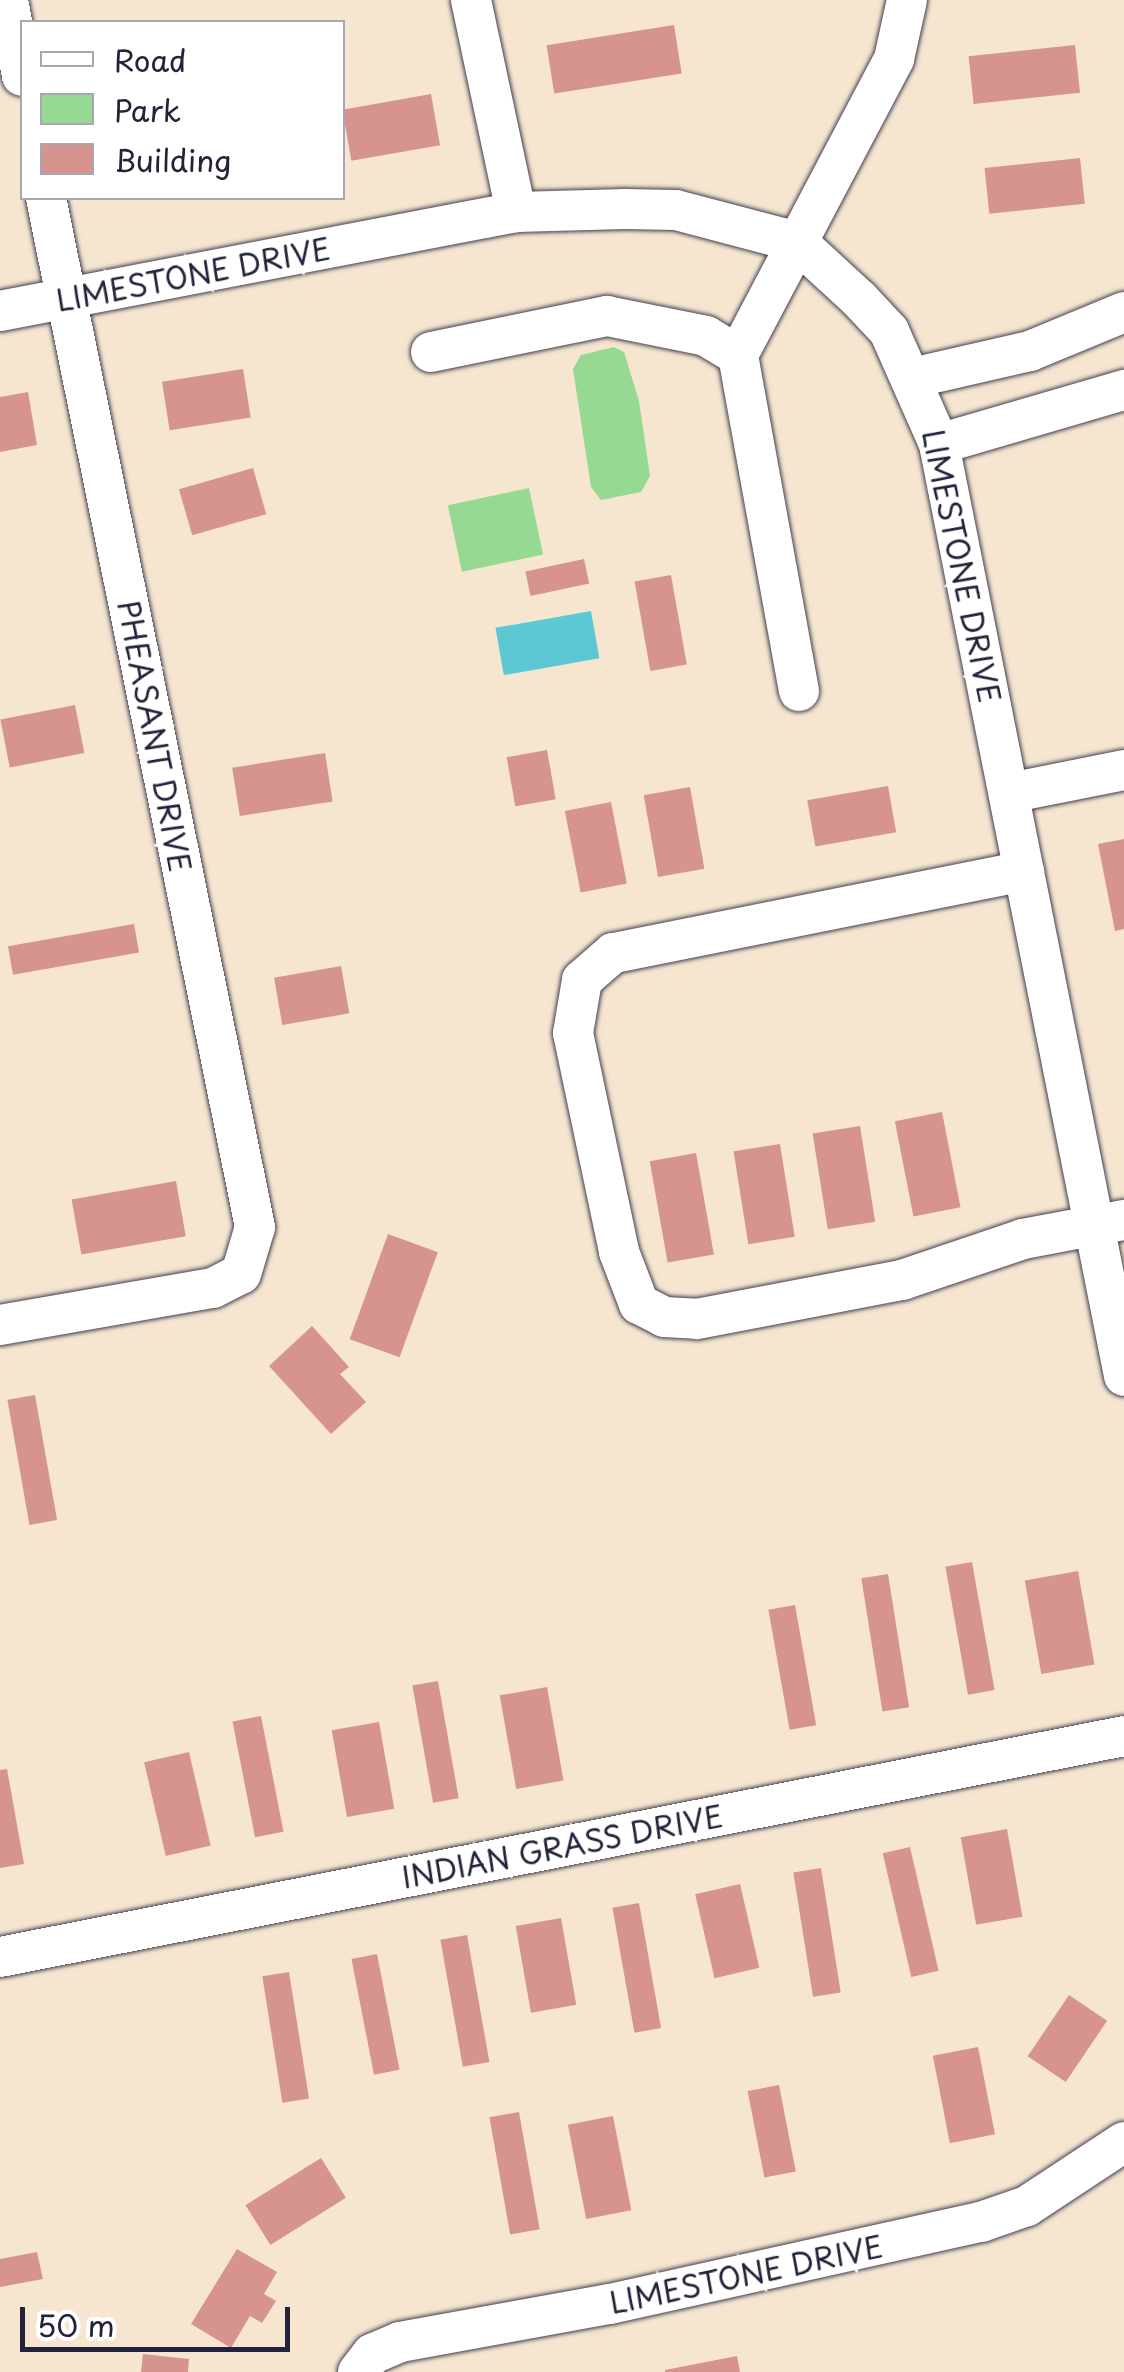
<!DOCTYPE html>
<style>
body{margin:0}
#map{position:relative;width:1124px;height:2372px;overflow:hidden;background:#f6e6d0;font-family:"Playpen Sans",sans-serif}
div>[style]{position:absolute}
.green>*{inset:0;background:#95d992;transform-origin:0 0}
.water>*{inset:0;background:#5cc8d4;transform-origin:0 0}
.building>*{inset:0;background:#d7948e;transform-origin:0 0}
.roads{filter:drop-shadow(0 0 2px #423f51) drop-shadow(0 0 2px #423f51)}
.minor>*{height:40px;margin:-20px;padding:0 20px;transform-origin:20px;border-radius:20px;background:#fff}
span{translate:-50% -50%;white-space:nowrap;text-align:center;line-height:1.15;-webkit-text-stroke:10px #fff;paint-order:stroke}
.street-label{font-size:30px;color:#22223b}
.legend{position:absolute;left:20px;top:20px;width:325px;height:180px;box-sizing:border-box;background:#fff;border:2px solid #a7a7b1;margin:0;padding:12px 18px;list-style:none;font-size:30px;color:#22223b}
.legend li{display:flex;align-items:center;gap:20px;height:50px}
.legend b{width:50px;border:2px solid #a7a7b1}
.scale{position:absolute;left:20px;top:2307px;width:270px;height:45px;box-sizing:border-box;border:5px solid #22223b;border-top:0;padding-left:12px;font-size:30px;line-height:35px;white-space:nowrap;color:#22223b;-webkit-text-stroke:8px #fff;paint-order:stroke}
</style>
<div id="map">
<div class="green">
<div style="clip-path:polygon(614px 347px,624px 352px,639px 401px,650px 476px,641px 492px,601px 500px,591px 487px,573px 369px,581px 355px)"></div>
<div style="left:529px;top:488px;width:68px;height:83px;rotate:78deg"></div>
</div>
<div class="water">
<div style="left:591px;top:611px;width:48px;height:97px;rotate:80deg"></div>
</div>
<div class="building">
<div style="left:674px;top:25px;width:49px;height:129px;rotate:81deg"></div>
<div style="left:1075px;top:45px;width:48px;height:107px;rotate:84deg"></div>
<div style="left:431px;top:94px;width:52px;height:90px;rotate:80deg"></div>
<div style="left:1080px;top:158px;width:46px;height:96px;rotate:84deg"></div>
<div style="left:243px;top:369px;width:49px;height:82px;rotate:81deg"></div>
<div style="clip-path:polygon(28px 392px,37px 445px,0 452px,0 397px)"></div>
<div style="left:253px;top:468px;width:48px;height:77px;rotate:74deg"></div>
<div style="left:584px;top:559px;width:25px;height:60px;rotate:78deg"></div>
<div style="left:671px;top:575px;width:91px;height:37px;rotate:80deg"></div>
<div style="left:75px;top:705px;width:49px;height:76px;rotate:79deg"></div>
<div style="left:547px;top:750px;width:50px;height:41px;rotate:80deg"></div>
<div style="left:325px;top:753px;width:49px;height:94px;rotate:81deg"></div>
<div style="left:888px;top:786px;width:47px;height:82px;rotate:80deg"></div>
<div style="left:690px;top:787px;width:83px;height:47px;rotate:80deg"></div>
<div style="left:611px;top:802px;width:83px;height:47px;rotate:79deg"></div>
<div style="clip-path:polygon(1124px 839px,1124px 929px,1115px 931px,1098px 844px)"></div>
<div style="left:134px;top:924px;width:29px;height:128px;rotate:80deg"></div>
<div style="left:341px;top:966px;width:48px;height:68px;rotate:80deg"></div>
<div style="left:942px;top:1112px;width:97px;height:48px;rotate:79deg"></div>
<div style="left:860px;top:1126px;width:97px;height:48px;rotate:81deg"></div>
<div style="left:780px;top:1144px;width:94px;height:47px;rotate:81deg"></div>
<div style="left:696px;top:1153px;width:103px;height:47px;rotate:80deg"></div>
<div style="left:176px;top:1181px;width:56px;height:106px;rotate:80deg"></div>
<div style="left:388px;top:1234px;width:53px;height:112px;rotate:20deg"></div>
<div style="clip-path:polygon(312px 1326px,349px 1367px,340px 1374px,366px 1402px,331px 1434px,269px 1366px)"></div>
<div style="left:35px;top:1395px;width:127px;height:28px;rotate:80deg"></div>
<div style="left:972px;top:1562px;width:130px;height:27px;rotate:80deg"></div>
<div style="left:1078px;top:1571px;width:95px;height:54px;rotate:80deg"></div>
<div style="left:888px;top:1574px;width:135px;height:27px;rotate:81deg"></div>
<div style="left:795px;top:1605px;width:122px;height:27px;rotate:80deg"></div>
<div style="left:438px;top:1681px;width:119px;height:26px;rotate:80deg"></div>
<div style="left:547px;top:1687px;width:95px;height:48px;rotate:80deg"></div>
<div style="left:261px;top:1716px;width:118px;height:29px;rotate:79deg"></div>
<div style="left:379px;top:1722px;width:88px;height:48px;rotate:80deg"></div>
<div style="left:189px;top:1752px;width:96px;height:46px;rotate:77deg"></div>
<div style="clip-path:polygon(7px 1769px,24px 1864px,0 1868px,0 1770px)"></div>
<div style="left:1007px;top:1829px;width:89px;height:47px;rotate:80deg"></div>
<div style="left:910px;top:1847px;width:127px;height:28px;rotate:77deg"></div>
<div style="left:821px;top:1868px;width:126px;height:28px;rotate:81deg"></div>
<div style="left:740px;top:1884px;width:86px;height:46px;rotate:77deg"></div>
<div style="left:639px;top:1903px;width:127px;height:27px;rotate:80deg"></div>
<div style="left:561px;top:1918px;width:88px;height:46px;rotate:80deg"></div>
<div style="left:467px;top:1935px;width:129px;height:27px;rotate:80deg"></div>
<div style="left:377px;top:1954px;width:118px;height:26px;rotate:79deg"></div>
<div style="left:289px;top:1972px;width:128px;height:27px;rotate:81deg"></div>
<div style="left:1069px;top:1995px;width:46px;height:74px;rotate:34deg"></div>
<div style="left:978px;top:2047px;width:89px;height:46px;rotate:79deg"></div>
<div style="left:779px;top:2085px;width:88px;height:32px;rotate:79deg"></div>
<div style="left:519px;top:2112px;width:119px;height:30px;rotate:80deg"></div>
<div style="left:613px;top:2116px;width:96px;height:46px;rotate:79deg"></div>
<div style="left:321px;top:2158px;width:47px;height:89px;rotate:58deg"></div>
<div style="clip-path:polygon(237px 2249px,277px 2272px,264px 2294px,276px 2301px,262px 2323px,250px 2316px,231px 2348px,191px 2324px)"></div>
<div style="clip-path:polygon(37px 2252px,43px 2279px,0 2287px,0 2259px)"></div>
<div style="clip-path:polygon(143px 2354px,189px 2359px,188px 2372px,141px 2372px)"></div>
<div style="clip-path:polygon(737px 2356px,740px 2372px,665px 2372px,665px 2370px)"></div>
</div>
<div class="roads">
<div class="minor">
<div style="left:8px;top:0;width:77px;rotate:79.6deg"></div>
<div style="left:471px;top:0;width:217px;rotate:78deg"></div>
<div style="left:0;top:311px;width:525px;rotate:-10.86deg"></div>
<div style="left:516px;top:212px;width:109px;rotate:-1.6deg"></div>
<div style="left:625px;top:209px;width:51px;rotate:1.1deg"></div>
<div style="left:676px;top:210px;width:125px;rotate:14.8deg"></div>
<div style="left:797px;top:242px;width:84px;rotate:42.6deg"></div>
<div style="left:859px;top:299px;width:44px;rotate:46.8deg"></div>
<div style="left:889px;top:331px;width:124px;rotate:66.1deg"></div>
<div style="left:939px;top:444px;width:950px;rotate:78.77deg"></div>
<div style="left:431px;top:352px;width:180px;rotate:-11.6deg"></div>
<div style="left:607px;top:316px;width:101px;rotate:11.4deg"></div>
<div style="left:706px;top:336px;width:37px;rotate:31deg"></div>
<div style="left:912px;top:378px;width:121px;rotate:-12.9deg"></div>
<div style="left:1030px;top:351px;width:102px;rotate:-22.5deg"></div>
<div style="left:939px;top:444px;width:193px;rotate:-16.3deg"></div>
<div style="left:799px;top:691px;width:341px;rotate:-100.3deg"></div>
<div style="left:738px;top:355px;width:335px;rotate:-62.2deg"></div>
<div style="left:894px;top:59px;width:60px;rotate:-77.6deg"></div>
<div style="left:1009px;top:793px;width:117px;rotate:-11.3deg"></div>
<div style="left:1024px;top:871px;width:419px;rotate:168.7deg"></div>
<div style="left:613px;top:953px;width:41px;rotate:138.9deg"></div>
<div style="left:582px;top:980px;width:54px;rotate:99.6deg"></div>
<div style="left:573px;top:1033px;width:224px;rotate:78.1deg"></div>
<div style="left:619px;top:1252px;width:56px;rotate:69deg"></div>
<div style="left:639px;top:1304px;width:28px;rotate:27deg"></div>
<div style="left:664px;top:1317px;width:33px;rotate:3deg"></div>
<div style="left:697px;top:1319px;width:209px;rotate:-10.8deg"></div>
<div style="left:902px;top:1280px;width:128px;rotate:-18.7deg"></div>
<div style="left:1023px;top:1239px;width:103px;rotate:-10.7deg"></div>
<div style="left:0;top:1325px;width:216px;rotate:-9.9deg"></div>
<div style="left:213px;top:1288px;width:31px;rotate:-27deg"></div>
<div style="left:241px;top:1274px;width:49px;rotate:-73.4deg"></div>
<div style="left:255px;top:1227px;width:1050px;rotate:-101.48deg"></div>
<div style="left:0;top:1957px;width:1146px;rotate:-11.12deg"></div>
<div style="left:358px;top:2372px;width:23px;rotate:-52deg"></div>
<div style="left:372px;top:2354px;width:30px;rotate:-23deg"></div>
<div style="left:400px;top:2342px;width:213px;rotate:-10.3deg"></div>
<div style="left:610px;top:2304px;width:380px;rotate:-12.5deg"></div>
<div style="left:981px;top:2222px;width:49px;rotate:-19.2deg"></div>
<div style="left:1027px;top:2206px;width:116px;rotate:-33.4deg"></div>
</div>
</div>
<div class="street-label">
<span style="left:193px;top:274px;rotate:-11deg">LIMESTONE DRIVE</span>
<span style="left:962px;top:566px;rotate:78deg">LIMESTONE DRIVE</span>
<span style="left:155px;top:736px;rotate:79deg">PHEASANT DRIVE</span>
<span style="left:562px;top:1846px;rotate:-11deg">INDIAN GRASS DRIVE</span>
<span style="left:746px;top:2274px;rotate:-12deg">LIMESTONE DRIVE</span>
</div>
<ul class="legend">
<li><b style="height:12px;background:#fff"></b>Road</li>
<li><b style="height:28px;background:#95d992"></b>Park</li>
<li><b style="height:28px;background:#d7948e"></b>Building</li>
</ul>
<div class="scale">50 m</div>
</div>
